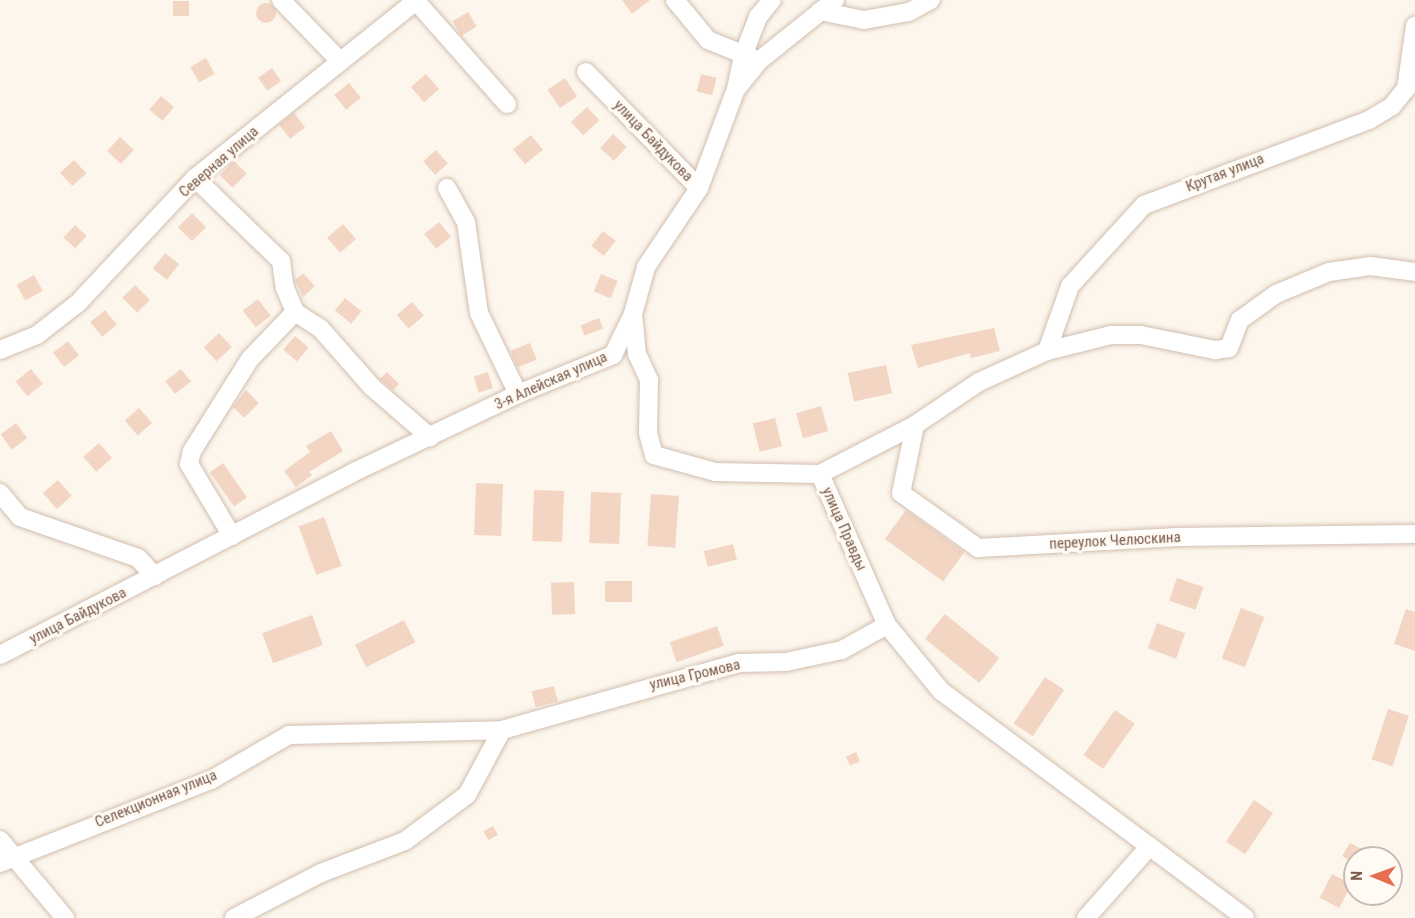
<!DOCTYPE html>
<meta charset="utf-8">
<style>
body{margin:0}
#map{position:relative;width:1415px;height:918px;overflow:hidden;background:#fdf6ec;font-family:"Roboto Condensed",sans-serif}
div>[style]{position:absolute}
.building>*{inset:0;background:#f3d5c3;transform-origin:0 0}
.round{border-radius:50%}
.roads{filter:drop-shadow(0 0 2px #d1beb0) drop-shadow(0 0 2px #d1beb0)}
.minor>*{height:18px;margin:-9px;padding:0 9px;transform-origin:9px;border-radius:9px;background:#fff}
span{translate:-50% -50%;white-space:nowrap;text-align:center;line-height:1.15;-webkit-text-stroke:6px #fffaf3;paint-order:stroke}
.street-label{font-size:15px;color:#7a5c4d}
.north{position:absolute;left:1343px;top:846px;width:60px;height:60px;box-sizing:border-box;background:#fffaf3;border:2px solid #cabbb1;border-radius:50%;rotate:271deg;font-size:16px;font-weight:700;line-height:24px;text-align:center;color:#7a5c4d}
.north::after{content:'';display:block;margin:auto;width:21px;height:27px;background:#e76f51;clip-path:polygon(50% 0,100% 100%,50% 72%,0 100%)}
</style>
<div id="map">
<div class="building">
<div style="clip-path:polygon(622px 0,650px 0,632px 14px)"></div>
<div style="left:173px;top:1px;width:16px;height:15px"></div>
<div class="round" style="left:256px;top:3px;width:20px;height:20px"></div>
<div style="left:468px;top:12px;width:17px;height:18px;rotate:59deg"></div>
<div style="left:206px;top:58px;width:18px;height:18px;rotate:61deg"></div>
<div style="left:272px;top:68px;width:16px;height:17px;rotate:55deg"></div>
<div style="left:426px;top:74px;width:20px;height:20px;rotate:49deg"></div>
<div style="left:701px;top:74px;width:16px;height:18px;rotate:14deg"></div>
<div style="left:565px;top:78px;width:22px;height:21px;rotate:56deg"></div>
<div style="left:349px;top:83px;width:19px;height:19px;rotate:51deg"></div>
<div style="left:161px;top:96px;width:17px;height:18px;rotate:40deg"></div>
<div style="left:587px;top:107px;width:18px;height:22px;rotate:47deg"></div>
<div style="left:294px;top:113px;width:18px;height:19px;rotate:52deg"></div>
<div style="left:613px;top:134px;width:19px;height:19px;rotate:43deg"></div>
<div style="left:531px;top:135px;width:19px;height:23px;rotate:51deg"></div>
<div style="left:120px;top:137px;width:19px;height:19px;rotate:43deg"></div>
<div style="left:436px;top:150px;width:18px;height:17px;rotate:49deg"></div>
<div style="left:74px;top:160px;width:18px;height:19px;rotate:47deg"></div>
<div style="left:234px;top:161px;width:18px;height:20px;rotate:45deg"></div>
<div style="left:192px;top:213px;width:20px;height:20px;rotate:45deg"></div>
<div style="left:439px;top:222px;width:19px;height:19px;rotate:51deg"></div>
<div style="left:343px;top:224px;width:20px;height:21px;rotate:49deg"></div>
<div style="left:75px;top:225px;width:16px;height:17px;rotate:43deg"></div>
<div style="left:603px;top:231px;width:16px;height:19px;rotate:38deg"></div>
<div style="left:165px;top:253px;width:18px;height:20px;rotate:38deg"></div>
<div style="clip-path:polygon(303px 273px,315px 286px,303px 297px,295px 280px)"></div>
<div style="left:601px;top:274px;width:18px;height:19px;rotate:22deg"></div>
<div style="left:34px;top:275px;width:18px;height:20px;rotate:61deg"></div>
<div style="left:135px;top:285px;width:21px;height:18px;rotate:45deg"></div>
<div style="left:345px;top:298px;width:21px;height:16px;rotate:39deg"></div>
<div style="left:258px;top:299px;width:21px;height:19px;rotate:53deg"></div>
<div style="left:412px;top:302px;width:18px;height:20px;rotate:49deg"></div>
<div style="left:105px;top:310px;width:19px;height:19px;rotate:51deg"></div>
<div style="left:599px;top:318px;width:11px;height:20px;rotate:68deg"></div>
<div style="clip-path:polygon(994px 328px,1000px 351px,971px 358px,970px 353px,918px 368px,911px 345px)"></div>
<div style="left:219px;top:333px;width:19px;height:21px;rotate:47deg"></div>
<div style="left:295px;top:336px;width:18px;height:18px;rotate:41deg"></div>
<div style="left:68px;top:341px;width:18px;height:19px;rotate:52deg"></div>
<div style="left:530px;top:343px;width:18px;height:21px;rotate:68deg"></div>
<div style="left:886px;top:365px;width:29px;height:39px;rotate:78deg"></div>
<div style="left:31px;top:369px;width:19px;height:20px;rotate:51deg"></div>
<div style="left:181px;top:369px;width:16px;height:20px;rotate:52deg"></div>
<div style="clip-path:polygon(387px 372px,399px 384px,393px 390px,380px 379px)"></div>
<div style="left:488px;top:372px;width:17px;height:15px;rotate:73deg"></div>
<div style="clip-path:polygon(246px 390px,259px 403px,244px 418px,233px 407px)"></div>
<div style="left:821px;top:406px;width:26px;height:26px;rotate:74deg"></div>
<div style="left:139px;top:408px;width:20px;height:19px;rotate:49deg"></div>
<div style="left:775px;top:418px;width:29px;height:23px;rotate:76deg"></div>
<div style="left:16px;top:423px;width:19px;height:19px;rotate:54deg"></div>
<div style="clip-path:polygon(331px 431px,343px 451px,309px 472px,312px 475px,296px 487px,284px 471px,310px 452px,306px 446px)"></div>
<div style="left:99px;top:443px;width:20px;height:21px;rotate:49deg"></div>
<div style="left:223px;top:463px;width:42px;height:16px;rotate:55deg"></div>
<div style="left:58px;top:480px;width:21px;height:20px;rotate:49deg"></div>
<div style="left:476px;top:483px;width:27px;height:52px;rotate:2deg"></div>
<div style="left:534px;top:490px;width:30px;height:51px;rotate:2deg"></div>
<div style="left:591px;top:492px;width:30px;height:51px;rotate:2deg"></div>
<div style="left:651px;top:494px;width:28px;height:52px;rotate:4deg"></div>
<div style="left:906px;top:510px;width:72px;height:36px;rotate:36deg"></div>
<div style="left:324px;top:517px;width:52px;height:27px;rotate:70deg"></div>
<div style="left:733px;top:544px;width:16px;height:30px;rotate:76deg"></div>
<div style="left:1177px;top:578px;width:28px;height:24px;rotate:19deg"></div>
<div style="left:605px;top:581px;width:27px;height:21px"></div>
<div style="left:574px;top:582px;width:32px;height:23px;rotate:88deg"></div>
<div style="left:1241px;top:608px;width:25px;height:54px;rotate:21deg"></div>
<div style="clip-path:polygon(1406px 609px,1415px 612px,1415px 651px,1394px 644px)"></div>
<div style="left:945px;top:614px;width:70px;height:32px;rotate:39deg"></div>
<div style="left:312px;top:615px;width:32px;height:53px;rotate:70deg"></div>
<div style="left:404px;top:620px;width:25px;height:55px;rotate:63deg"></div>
<div style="left:1157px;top:623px;width:30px;height:27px;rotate:20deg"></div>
<div style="left:717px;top:626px;width:21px;height:50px;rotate:71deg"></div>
<div style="left:1045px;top:677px;width:23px;height:56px;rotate:34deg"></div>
<div style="left:554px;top:686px;width:16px;height:23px;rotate:76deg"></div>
<div style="left:1388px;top:709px;width:22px;height:53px;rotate:18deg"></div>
<div style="left:1115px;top:710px;width:24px;height:55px;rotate:35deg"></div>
<div style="left:856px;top:752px;width:10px;height:11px;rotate:66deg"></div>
<div style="left:1254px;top:800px;width:23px;height:50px;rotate:34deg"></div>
<div style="left:493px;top:826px;width:10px;height:11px;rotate:61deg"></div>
<div style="clip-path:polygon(1350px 843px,1379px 858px,1355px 858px,1355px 863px,1342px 856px)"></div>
<div style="left:1332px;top:874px;width:22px;height:27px;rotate:27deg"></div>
</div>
<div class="roads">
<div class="minor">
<div style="left:281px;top:0;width:85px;rotate:46deg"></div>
<div style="left:415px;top:0;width:139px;rotate:48.5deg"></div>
<div style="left:675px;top:0;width:52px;rotate:50.5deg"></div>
<div style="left:708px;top:40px;width:48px;rotate:22.2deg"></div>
<div style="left:820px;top:11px;width:45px;rotate:11.6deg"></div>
<div style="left:864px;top:20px;width:46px;rotate:-10.1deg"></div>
<div style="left:909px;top:12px;width:25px;rotate:-29deg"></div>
<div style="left:586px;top:72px;width:162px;rotate:45.8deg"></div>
<div style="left:737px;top:88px;width:36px;rotate:-51deg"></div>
<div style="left:760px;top:60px;width:96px;rotate:-38.7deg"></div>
<div style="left:195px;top:178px;width:120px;rotate:44deg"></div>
<div style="left:281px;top:261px;width:27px;rotate:82deg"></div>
<div style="left:285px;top:288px;width:26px;rotate:67deg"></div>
<div style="left:295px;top:312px;width:30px;rotate:33deg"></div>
<div style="left:320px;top:328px;width:79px;rotate:48.6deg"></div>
<div style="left:372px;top:387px;width:77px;rotate:40.8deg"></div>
<div style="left:447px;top:188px;width:39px;rotate:61deg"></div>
<div style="left:466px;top:222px;width:92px;rotate:81.9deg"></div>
<div style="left:479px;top:313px;width:90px;rotate:64.3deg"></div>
<div style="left:633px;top:314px;width:49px;rotate:-74.5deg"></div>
<div style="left:646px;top:267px;width:95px;rotate:-56.1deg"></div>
<div style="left:699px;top:188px;width:106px;rotate:-69.5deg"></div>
<div style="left:736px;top:89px;width:34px;rotate:-78deg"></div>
<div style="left:743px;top:56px;width:42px;rotate:-69deg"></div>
<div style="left:758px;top:17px;width:22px;rotate:-51deg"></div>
<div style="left:0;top:350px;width:40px;rotate:-22deg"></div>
<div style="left:37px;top:335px;width:52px;rotate:-38deg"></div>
<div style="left:78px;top:303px;width:171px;rotate:-46.9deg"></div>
<div style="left:195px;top:178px;width:285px;rotate:-38.7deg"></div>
<div style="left:1047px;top:351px;width:69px;rotate:-70.5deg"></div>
<div style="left:1070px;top:286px;width:110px;rotate:-47.6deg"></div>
<div style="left:1144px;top:205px;width:241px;rotate:-20.7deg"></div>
<div style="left:1369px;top:120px;width:27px;rotate:-31deg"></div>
<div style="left:1392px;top:106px;width:22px;rotate:-51deg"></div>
<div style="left:1406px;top:89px;width:64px;rotate:-81.9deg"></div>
<div style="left:915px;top:425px;width:69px;rotate:101.6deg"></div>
<div style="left:901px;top:493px;width:95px;rotate:35.5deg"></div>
<div style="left:978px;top:548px;width:199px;rotate:-3.2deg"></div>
<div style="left:1177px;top:537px;width:238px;rotate:-0.7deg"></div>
<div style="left:820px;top:474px;width:165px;rotate:66.1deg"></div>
<div style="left:887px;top:625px;width:85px;rotate:50.7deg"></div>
<div style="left:941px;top:691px;width:379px;rotate:36.7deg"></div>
<div style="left:0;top:493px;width:31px;rotate:50deg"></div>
<div style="left:20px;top:517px;width:125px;rotate:19.2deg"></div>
<div style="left:138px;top:558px;width:25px;rotate:47deg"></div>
<div style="left:232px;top:536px;width:84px;rotate:-120.8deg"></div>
<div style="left:189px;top:464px;width:13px;rotate:-77deg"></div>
<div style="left:192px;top:451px;width:109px;rotate:-57.8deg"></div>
<div style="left:250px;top:359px;width:65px;rotate:-46.2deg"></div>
<div style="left:0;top:655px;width:396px;rotate:-27.3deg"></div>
<div style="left:352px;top:473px;width:184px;rotate:-25.4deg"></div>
<div style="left:518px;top:394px;width:103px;rotate:-22.3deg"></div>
<div style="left:613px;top:355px;width:46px;rotate:-64deg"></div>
<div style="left:633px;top:314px;width:40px;rotate:84.3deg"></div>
<div style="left:637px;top:354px;width:29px;rotate:65deg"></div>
<div style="left:649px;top:380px;width:53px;rotate:91.1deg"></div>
<div style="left:648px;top:433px;width:23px;rotate:75deg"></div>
<div style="left:654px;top:455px;width:63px;rotate:15.6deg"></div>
<div style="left:715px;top:472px;width:105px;rotate:1.1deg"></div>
<div style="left:820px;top:474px;width:107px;rotate:-27.3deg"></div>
<div style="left:915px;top:425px;width:77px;rotate:-33.9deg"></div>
<div style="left:979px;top:382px;width:75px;rotate:-24.5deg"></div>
<div style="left:1047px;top:351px;width:66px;rotate:-14deg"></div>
<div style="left:1111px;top:335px;width:30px"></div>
<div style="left:1141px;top:335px;width:76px;rotate:11.5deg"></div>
<div style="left:1215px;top:350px;width:14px;rotate:-8deg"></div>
<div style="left:1229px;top:348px;width:30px;rotate:-69deg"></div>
<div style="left:1240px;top:320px;width:44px;rotate:-35.8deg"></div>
<div style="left:1276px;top:294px;width:57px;rotate:-22.5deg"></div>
<div style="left:1329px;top:272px;width:41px;rotate:-8.3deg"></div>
<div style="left:1370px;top:266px;width:45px;rotate:7.6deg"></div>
<div style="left:0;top:840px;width:102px;rotate:50.2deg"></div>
<div style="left:0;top:863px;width:227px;rotate:-21.5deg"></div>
<div style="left:211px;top:780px;width:90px;rotate:-30deg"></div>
<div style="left:289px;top:735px;width:213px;rotate:-1.3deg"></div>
<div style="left:234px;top:918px;width:98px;rotate:-27.3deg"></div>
<div style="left:321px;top:873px;width:90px;rotate:-20.9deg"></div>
<div style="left:405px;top:841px;width:77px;rotate:-36.6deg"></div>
<div style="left:467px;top:795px;width:74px;rotate:-61.7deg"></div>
<div style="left:502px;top:730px;width:246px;rotate:-15.8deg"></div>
<div style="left:739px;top:663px;width:47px;rotate:-1.2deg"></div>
<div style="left:786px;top:662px;width:57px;rotate:-12.1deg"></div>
<div style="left:842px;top:650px;width:51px;rotate:-29.1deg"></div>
<div style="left:1086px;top:918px;width:96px;rotate:-48.4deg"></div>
</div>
</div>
<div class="street-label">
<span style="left:653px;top:141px;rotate:46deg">улица Байдукова</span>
<span style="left:219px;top:162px;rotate:-41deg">Северная улица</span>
<span style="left:1225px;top:173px;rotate:-21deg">Крутая улица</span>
<span style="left:551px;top:381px;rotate:-24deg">3-я Алейская улица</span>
<span style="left:844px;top:529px;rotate:66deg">улица Правды</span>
<span style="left:1115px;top:541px;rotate:-3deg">переулок Челюскина</span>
<span style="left:78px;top:616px;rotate:-27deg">улица Байдукова</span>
<span style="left:695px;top:675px;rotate:-13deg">улица Громова</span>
<span style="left:156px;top:799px;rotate:-22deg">Селекционная улица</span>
</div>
<div class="north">N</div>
</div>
